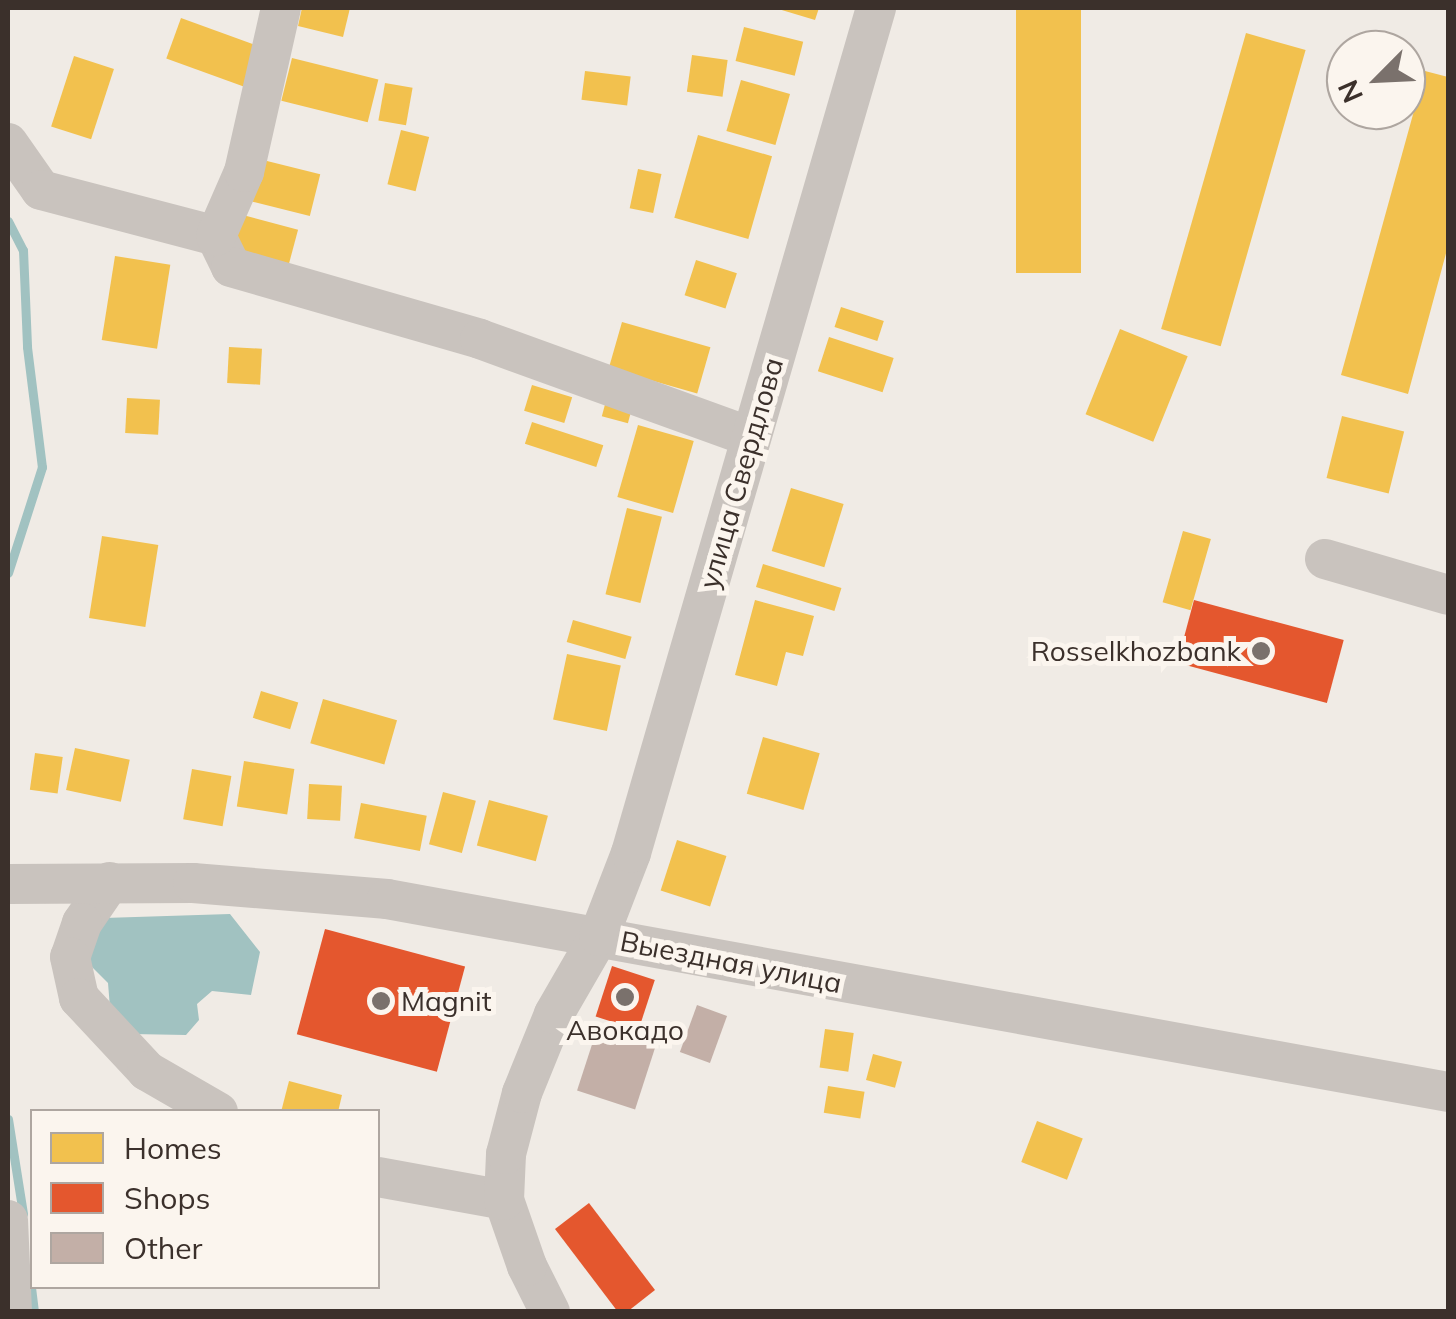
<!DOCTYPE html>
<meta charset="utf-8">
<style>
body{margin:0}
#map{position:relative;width:1456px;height:1319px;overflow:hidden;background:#f0ebe5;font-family:Mulish,sans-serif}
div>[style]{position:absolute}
.water>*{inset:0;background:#a1c2c1}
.homes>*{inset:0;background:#f2c14e;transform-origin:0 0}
.shops>*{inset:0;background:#e4572e;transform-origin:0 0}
.stream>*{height:9px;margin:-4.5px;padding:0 4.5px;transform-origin:4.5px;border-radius:4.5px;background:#a1c2c1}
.building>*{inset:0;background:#c3afa7;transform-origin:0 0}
.minor>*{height:40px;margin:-20px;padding:0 20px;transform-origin:20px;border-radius:20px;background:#c9c3be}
.dots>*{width:28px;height:28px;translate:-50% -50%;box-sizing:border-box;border:5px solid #fbf5ee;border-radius:50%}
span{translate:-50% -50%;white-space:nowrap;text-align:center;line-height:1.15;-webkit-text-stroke:10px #fbf5ee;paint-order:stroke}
.street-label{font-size:28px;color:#3b302b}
.poi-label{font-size:28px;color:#3b302b}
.right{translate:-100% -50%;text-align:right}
.left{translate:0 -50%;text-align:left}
.frame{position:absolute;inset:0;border:10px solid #3b302b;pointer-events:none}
.legend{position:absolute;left:30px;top:1109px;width:350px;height:180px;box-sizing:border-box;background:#fbf5ee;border:2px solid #aea6a0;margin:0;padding:12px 18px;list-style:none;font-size:30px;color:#3b302b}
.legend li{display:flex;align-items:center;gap:20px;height:50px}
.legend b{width:50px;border:2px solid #aea6a0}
.north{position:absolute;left:1326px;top:30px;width:100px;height:100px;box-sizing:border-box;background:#fbf5ee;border:2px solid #aea6a0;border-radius:50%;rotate:246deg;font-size:28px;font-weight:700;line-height:40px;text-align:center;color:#3b302b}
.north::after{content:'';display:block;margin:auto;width:35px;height:45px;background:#7a716c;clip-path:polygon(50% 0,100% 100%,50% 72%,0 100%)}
</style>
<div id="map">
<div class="water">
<div style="clip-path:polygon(230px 914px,260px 952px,251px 995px,212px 991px,197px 1004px,199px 1020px,186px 1035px,132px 1034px,110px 1008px,108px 983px,87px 962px,104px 918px)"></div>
</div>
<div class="homes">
<div style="clip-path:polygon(302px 8px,350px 8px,343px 37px,298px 26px)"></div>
<div style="clip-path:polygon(775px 8px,819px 8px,815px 20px)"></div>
<div style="left:1016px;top:8px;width:65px;height:265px"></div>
<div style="left:181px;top:18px;width:83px;height:43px;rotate:20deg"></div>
<div style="left:744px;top:27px;width:61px;height:35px;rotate:14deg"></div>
<div style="left:1246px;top:33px;width:62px;height:308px;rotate:16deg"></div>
<div style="left:692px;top:55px;width:36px;height:37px;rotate:8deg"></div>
<div style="left:74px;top:56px;width:42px;height:74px;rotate:18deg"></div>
<div style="left:292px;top:58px;width:89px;height:44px;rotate:14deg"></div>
<div style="left:585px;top:71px;width:46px;height:29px;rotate:7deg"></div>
<div style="clip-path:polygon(1425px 71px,1448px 77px,1448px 246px,1408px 394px,1341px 375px)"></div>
<div style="left:741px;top:80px;width:51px;height:53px;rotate:16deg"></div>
<div style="left:385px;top:83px;width:28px;height:38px;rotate:10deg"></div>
<div style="left:401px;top:130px;width:29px;height:56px;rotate:14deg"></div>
<div style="left:698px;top:135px;width:77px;height:86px;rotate:16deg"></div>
<div style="left:263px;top:160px;width:59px;height:43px;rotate:14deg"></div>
<div style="left:638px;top:169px;width:24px;height:40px;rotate:12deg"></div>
<div style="left:243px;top:215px;width:57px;height:38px;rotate:15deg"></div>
<div style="left:115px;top:256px;width:56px;height:85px;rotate:9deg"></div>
<div style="left:696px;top:260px;width:43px;height:37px;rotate:18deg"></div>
<div style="left:841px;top:307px;width:45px;height:21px;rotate:18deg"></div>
<div style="left:622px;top:322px;width:92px;height:48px;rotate:16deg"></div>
<div style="left:1120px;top:329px;width:73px;height:92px;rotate:22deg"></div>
<div style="left:829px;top:337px;width:68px;height:36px;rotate:18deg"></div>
<div style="left:229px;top:347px;width:33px;height:36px;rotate:3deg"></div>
<div style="left:532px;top:385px;width:42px;height:27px;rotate:17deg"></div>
<div style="left:607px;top:397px;width:27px;height:20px;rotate:15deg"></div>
<div style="left:127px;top:398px;width:33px;height:35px;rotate:3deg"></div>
<div style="left:1342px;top:416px;width:64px;height:64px;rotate:14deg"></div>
<div style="left:532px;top:422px;width:75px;height:23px;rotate:18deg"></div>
<div style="left:638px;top:425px;width:58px;height:75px;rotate:16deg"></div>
<div style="left:791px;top:488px;width:55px;height:66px;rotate:17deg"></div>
<div style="left:627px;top:508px;width:36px;height:89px;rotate:14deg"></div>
<div style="left:1183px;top:531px;width:29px;height:74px;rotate:16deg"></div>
<div style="left:102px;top:536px;width:57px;height:83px;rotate:9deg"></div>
<div style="left:763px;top:564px;width:82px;height:24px;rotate:17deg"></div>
<div style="clip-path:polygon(755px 600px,814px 616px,803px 656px,786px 652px,777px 686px,735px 675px)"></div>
<div style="left:573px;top:620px;width:61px;height:23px;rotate:16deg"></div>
<div style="left:567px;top:654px;width:55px;height:67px;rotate:12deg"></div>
<div style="left:261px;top:691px;width:39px;height:28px;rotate:17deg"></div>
<div style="left:323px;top:699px;width:77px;height:46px;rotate:16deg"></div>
<div style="left:763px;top:737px;width:59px;height:59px;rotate:16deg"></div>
<div style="left:75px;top:748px;width:56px;height:43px;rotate:12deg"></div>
<div style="left:35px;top:753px;width:28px;height:37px;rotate:8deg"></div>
<div style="left:244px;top:761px;width:51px;height:46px;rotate:9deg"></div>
<div style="left:192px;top:769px;width:40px;height:51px;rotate:10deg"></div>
<div style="left:309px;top:784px;width:33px;height:35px;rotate:3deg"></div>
<div style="left:443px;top:792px;width:34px;height:54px;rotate:15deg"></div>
<div style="left:489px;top:800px;width:61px;height:47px;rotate:15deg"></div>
<div style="left:361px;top:803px;width:67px;height:36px;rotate:11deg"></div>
<div style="left:677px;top:840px;width:52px;height:53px;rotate:18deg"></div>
<div style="left:825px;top:1029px;width:29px;height:39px;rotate:8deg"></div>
<div style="left:873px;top:1054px;width:30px;height:27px;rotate:15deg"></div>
<div style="clip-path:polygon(289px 1081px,342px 1095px,338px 1112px,281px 1112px)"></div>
<div style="left:828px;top:1086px;width:37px;height:27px;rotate:9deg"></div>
<div style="left:1037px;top:1121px;width:49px;height:44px;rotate:21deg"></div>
</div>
<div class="shops">
<div style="left:1194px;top:600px;width:155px;height:65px;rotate:15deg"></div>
<div style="left:325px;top:929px;width:145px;height:109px;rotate:15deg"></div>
<div style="left:612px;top:966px;width:45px;height:53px;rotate:18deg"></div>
<div style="clip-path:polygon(589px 1203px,655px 1290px,627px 1312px,618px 1312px,555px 1229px)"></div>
</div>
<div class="stream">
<div style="left:8px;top:221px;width:33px;rotate:63deg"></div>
<div style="left:23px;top:250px;width:97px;rotate:87.6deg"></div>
<div style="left:27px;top:347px;width:121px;rotate:82.9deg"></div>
<div style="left:42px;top:467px;width:111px;rotate:107.8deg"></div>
<div style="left:8px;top:1119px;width:96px;rotate:81deg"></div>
<div style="left:30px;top:1279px;width:33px;rotate:83deg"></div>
</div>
<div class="building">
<div style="left:697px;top:1005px;width:32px;height:50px;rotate:20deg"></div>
<div style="left:599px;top:1023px;width:61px;height:71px;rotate:18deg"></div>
</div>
<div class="minor">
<div style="left:8px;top:143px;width:57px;rotate:54.9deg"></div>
<div style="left:41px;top:190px;width:181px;rotate:14.7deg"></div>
<div style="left:216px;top:236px;width:34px;rotate:64deg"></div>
<div style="left:231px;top:267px;width:259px;rotate:16.1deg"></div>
<div style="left:480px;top:339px;width:288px;rotate:19.9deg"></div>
<div style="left:216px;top:236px;width:70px;rotate:-66.4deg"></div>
<div style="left:244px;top:172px;width:168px;rotate:-77.3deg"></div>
<div style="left:1325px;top:559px;width:128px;rotate:16.3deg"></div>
<div style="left:110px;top:882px;width:50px;rotate:124.3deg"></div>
<div style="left:82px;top:923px;width:36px;rotate:109deg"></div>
<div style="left:70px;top:957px;width:42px;rotate:77.6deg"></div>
<div style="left:79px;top:998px;width:100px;rotate:47deg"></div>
<div style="left:147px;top:1071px;width:82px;rotate:30deg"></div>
<div style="left:8px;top:884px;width:185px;rotate:-0.3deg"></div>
<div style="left:193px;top:883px;width:195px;rotate:4.7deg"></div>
<div style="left:387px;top:899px;width:1078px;rotate:10.31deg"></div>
<div style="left:378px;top:1177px;width:128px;rotate:10.3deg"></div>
<div style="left:8px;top:1220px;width:92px;rotate:87.5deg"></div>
<div style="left:550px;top:1312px;width:51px;rotate:-116.6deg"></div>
<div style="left:527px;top:1266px;width:70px;rotate:-109.2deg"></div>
<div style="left:504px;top:1200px;width:46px;rotate:-87.5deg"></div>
<div style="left:506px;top:1154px;width:63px;rotate:-75.3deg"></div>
<div style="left:522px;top:1093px;width:85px;rotate:-67.9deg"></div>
<div style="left:554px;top:1014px;width:90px;rotate:-60deg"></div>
<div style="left:599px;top:936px;width:89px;rotate:-68.9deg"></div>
<div style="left:631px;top:853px;width:880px;rotate:-73.83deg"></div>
</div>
<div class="dots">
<div style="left:1261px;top:651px;background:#7a716c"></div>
<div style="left:625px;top:997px;background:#7a716c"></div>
<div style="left:381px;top:1001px;background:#7a716c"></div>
</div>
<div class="street-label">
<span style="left:741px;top:473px;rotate:-74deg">улица Свердлова</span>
<span style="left:731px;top:962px;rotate:11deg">Выездная улица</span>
</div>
<div class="poi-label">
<span class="right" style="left:1241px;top:651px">Rosselkhozbank</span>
<span class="left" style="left:401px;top:1001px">Magnit</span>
<span style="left:625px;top:1030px">Авокадо</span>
</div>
<div class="frame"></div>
<ul class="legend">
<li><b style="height:28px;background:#f2c14e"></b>Homes</li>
<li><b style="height:28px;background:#e4572e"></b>Shops</li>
<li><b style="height:28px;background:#c3afa7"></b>Other</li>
</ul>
<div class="north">N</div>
</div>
